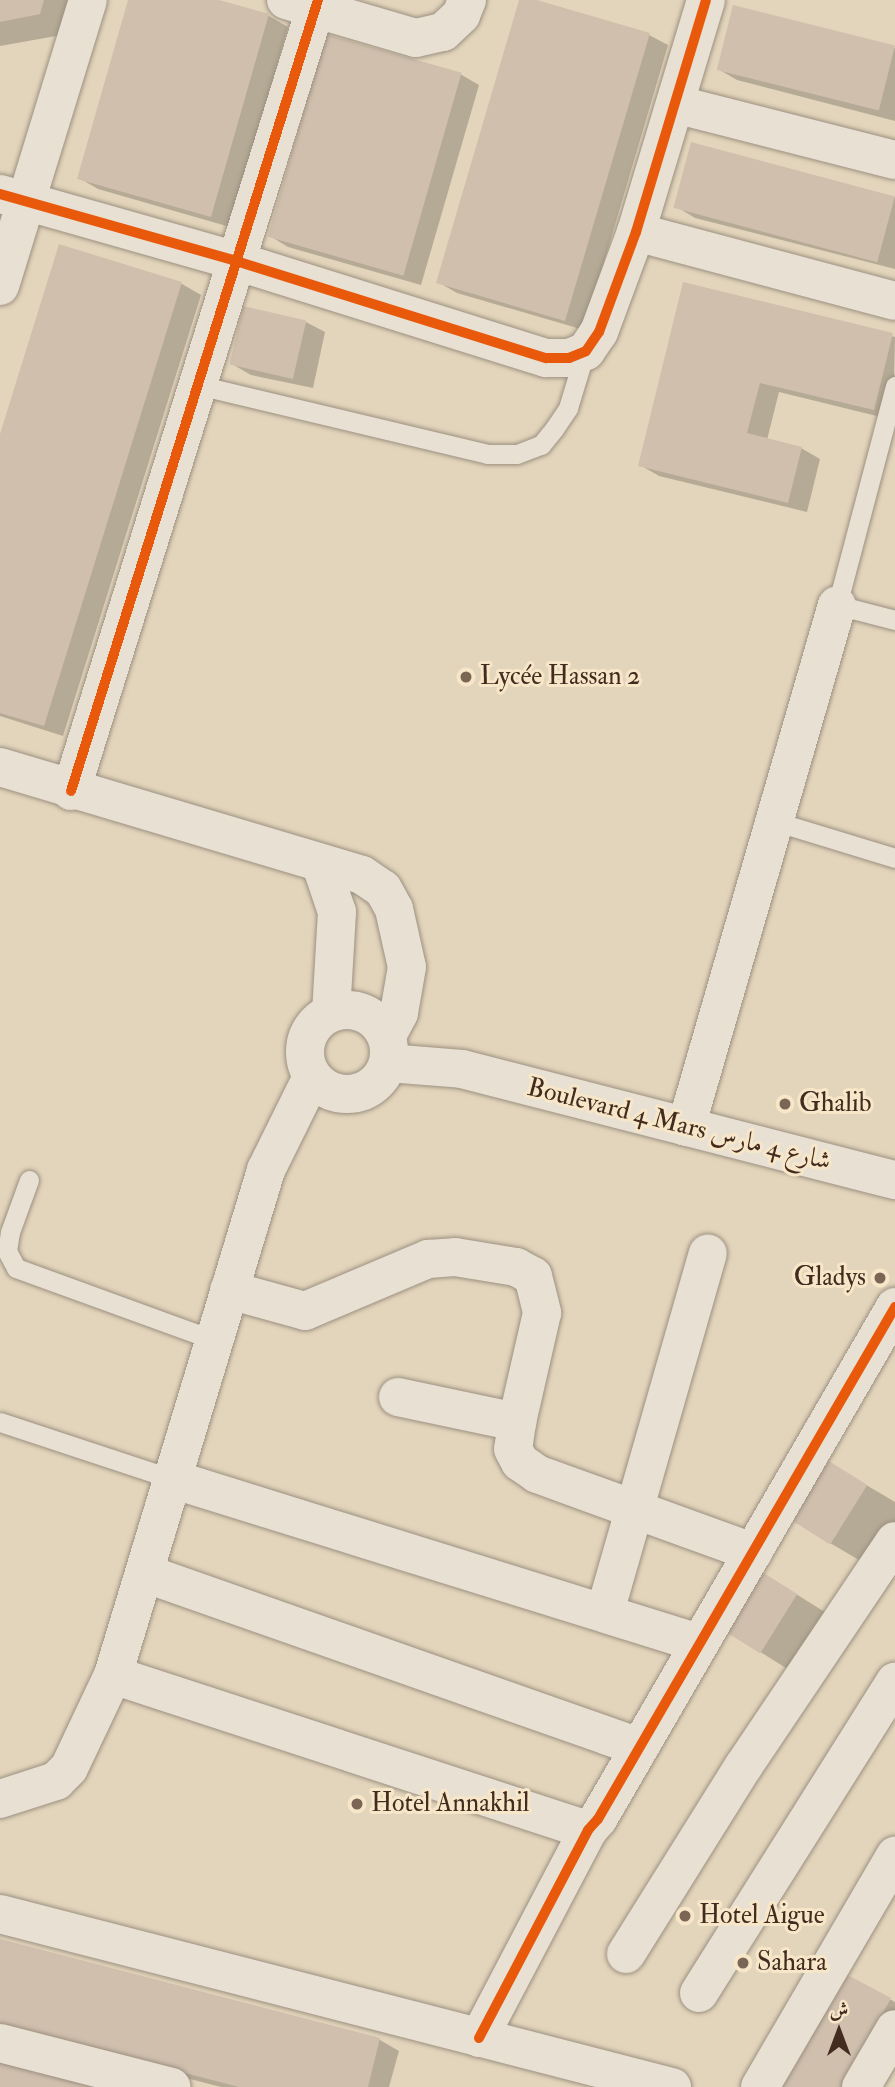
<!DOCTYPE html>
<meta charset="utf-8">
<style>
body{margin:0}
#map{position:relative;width:895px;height:2087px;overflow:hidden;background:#e3d5bb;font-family:"IM FELL Double Pica",Amiri,serif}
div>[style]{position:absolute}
.shadow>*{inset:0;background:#0003;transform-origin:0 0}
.building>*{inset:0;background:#d0bfad;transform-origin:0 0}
.roads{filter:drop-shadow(0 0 2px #9c9081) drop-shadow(0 0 2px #9c9081)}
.service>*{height:19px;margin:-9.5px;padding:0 9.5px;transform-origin:9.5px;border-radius:9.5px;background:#e7e0d3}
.minor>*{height:38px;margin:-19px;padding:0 19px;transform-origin:19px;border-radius:19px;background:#e7e0d3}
.minor>.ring{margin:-19px;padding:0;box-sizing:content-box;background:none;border:38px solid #e7e0d3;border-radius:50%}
.cycleway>*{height:10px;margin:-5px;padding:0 5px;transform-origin:5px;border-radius:5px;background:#e8590c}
.dots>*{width:19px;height:19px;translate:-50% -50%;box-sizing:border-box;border:4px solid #f7e7c8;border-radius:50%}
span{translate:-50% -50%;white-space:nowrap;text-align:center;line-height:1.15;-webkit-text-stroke:6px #f7e7c8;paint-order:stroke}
.poi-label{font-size:26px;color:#432b20}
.left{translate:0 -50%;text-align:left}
.right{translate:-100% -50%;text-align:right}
.street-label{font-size:26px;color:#432b20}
.north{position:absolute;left:804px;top:1996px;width:70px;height:70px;-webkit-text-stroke:5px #f7e7c8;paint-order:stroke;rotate:0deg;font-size:19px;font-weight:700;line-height:28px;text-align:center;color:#432b20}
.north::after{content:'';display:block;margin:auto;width:24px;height:32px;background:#432b20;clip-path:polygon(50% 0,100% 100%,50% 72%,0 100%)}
</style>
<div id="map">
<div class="shadow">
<div style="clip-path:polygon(0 0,83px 0,73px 33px,0 46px)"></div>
<div style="clip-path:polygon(130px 0,212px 0,269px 16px,288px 27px,230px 227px,98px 189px,79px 178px)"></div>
<div style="clip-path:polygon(521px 0,649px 35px,668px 45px,584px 330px,457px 293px,438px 282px)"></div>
<div style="clip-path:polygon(895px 48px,895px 121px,737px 80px,718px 69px)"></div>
<div style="clip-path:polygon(460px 74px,479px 85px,421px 285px,288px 247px,270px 236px)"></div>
<div style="clip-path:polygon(693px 145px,895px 197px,895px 269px,695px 218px,677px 207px)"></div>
<div style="clip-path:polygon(60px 246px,182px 284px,201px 295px,63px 736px,0 716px,0 439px)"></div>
<div style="clip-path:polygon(684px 284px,895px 337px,893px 420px,779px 392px,767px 440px,801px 448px,820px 459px,807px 512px,659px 476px,640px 465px)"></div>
<div style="clip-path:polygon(245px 308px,306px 322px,325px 332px,313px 388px,251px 375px,232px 364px)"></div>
<div style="clip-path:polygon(824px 1460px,895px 1502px,895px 1530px,871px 1567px,830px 1543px)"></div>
<div style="left:796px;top:1594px;width:49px;height:68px;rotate:32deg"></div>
<div style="clip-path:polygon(0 1941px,380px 2040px,399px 2051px,389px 2087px,221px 2087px,0 2030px)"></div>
<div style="clip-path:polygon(840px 1973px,895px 2002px,895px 2057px)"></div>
</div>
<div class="building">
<div style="clip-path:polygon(0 0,44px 0,40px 14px,0 22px)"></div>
<div style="clip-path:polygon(128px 0,219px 0,269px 14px,211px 217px,77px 179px)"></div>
<div style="clip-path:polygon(519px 0,537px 0,650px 33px,565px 321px,436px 283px)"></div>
<div style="left:733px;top:5px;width:167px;height:67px;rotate:14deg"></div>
<div style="left:326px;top:34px;width:141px;height:211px;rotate:16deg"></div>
<div style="left:691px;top:142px;width:211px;height:68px;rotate:15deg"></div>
<div style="clip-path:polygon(59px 244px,182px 282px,44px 726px,0 713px,0 434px)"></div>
<div style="clip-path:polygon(683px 282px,893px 333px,874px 410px,760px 383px,747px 433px,802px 447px,788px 503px,638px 466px)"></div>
<div style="left:243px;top:306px;width:65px;height:60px;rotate:13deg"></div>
<div style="left:824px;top:1458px;width:51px;height:70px;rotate:32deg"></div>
<div style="left:754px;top:1567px;width:51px;height:70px;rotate:32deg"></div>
<div style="clip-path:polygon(0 1939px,380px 2038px,368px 2087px,239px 2087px,0 2025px)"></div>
<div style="clip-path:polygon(840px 1971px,891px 1998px,843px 2087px,777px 2087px)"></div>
<div style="clip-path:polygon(0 2057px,107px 2087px,0 2087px)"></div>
</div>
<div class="roads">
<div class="service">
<div style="left:198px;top:385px;width:297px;rotate:13.4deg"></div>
<div style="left:487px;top:454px;width:30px"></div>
<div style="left:517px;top:454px;width:26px;rotate:-21deg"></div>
<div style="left:541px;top:445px;width:21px;rotate:-51deg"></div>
<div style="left:554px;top:429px;width:25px;rotate:-56deg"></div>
<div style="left:568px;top:408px;width:59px;rotate:-73.1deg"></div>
<div style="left:895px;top:386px;width:227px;rotate:104.8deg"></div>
<div style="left:837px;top:605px;width:60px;rotate:14.5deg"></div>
<div style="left:774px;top:821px;width:127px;rotate:17deg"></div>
<div style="left:29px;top:1180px;width:55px;rotate:110.1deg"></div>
<div style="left:10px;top:1232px;width:19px;rotate:99deg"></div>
<div style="left:7px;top:1251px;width:19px;rotate:62deg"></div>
<div style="left:16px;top:1268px;width:211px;rotate:20deg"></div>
<div style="left:0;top:1422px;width:181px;rotate:18.3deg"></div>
</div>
<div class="minor">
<div style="left:286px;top:0;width:135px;rotate:16.3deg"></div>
<div style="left:416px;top:38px;width:28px;rotate:-13deg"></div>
<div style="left:443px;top:32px;width:25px;rotate:-43deg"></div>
<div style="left:461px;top:15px;width:16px;rotate:-68deg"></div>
<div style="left:675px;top:104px;width:227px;rotate:14.3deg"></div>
<div style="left:0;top:194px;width:245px;rotate:15.8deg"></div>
<div style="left:236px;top:261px;width:325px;rotate:17.4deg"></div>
<div style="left:546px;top:358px;width:23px"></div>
<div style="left:569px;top:358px;width:18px;rotate:-22deg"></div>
<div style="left:586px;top:351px;width:23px;rotate:-56deg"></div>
<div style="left:599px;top:332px;width:107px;rotate:-69.7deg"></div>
<div style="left:636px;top:232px;width:242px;rotate:-73.2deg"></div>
<div style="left:636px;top:232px;width:268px;rotate:14.9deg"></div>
<div style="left:0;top:286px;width:299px;rotate:-72.9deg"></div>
<div style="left:0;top:767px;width:378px;rotate:16.6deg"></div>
<div style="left:362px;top:875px;width:25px;rotate:34deg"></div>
<div style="left:383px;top:889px;width:23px;rotate:61deg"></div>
<div style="left:394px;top:909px;width:59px;rotate:77.4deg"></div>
<div style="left:407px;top:967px;width:47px;rotate:99.9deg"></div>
<div style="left:399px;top:1013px;width:26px;rotate:118deg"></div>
<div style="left:71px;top:791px;width:829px;rotate:-72.66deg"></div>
<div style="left:321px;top:865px;width:50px;rotate:71.2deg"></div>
<div style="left:337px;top:912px;width:101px;rotate:93.4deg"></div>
<div class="ring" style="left:305px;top:1010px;width:46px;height:46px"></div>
<div style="left:388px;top:1063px;width:74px;rotate:4.6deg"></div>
<div style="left:462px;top:1069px;width:447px;rotate:14.4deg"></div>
<div style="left:686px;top:1127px;width:543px;rotate:-73.87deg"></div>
<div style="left:229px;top:1290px;width:79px;rotate:15.4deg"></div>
<div style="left:305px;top:1311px;width:134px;rotate:-22.9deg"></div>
<div style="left:428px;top:1259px;width:27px;rotate:-4deg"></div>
<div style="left:455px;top:1257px;width:62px;rotate:9.3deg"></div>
<div style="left:516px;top:1267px;width:19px;rotate:28deg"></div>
<div style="left:533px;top:1276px;width:38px;rotate:76deg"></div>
<div style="left:542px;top:1313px;width:112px;rotate:102.9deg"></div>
<div style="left:517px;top:1422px;width:27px;rotate:98deg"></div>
<div style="left:513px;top:1449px;width:15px;rotate:62deg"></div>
<div style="left:520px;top:1462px;width:21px;rotate:35deg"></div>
<div style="left:537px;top:1474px;width:230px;rotate:19.9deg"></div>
<div style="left:398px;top:1397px;width:122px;rotate:11.9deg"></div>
<div style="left:172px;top:1479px;width:552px;rotate:17.29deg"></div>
<div style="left:144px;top:1573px;width:525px;rotate:19.37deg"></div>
<div style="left:605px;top:1612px;width:373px;rotate:-74deg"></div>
<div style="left:113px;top:1675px;width:500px;rotate:18.1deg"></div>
<div style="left:0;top:1799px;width:59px;rotate:-17.8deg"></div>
<div style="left:56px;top:1781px;width:18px;rotate:-45deg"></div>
<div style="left:69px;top:1768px;width:103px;rotate:-64.7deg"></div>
<div style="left:113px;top:1675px;width:528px;rotate:-73.14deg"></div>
<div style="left:266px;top:1170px;width:104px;rotate:-63.7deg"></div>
<div style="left:0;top:1914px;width:694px;rotate:14.44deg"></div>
<div style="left:626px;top:1954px;width:221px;rotate:-58deg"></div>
<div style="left:743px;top:1767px;width:272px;rotate:-56.1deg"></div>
<div style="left:699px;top:1993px;width:368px;rotate:-57.8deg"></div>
<div style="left:479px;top:2038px;width:235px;rotate:-62.3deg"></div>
<div style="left:588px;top:1830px;width:15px;rotate:-48deg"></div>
<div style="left:598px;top:1819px;width:592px;rotate:-59.88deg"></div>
<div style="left:0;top:2043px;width:177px;rotate:14.4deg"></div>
<div style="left:760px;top:2087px;width:268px;rotate:-59.7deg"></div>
<div style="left:861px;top:2087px;width:67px;rotate:-59.6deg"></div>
</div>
</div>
<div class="cycleway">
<div style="left:0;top:194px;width:245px;rotate:15.8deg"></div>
<div style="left:236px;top:261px;width:325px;rotate:17.4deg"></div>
<div style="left:546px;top:358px;width:23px"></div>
<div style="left:569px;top:358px;width:18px;rotate:-22deg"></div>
<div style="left:586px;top:351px;width:23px;rotate:-56deg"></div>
<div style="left:599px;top:332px;width:107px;rotate:-69.7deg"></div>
<div style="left:636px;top:232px;width:242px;rotate:-73.2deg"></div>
<div style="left:71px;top:791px;width:829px;rotate:-72.66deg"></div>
<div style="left:479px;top:2038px;width:235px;rotate:-62.3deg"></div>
<div style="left:588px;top:1830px;width:15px;rotate:-48deg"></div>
<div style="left:598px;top:1819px;width:592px;rotate:-59.88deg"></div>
</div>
<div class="dots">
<div style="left:466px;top:677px;background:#7b6656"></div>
<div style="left:785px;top:1104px;background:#7b6656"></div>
<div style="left:880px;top:1278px;background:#7b6656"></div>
<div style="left:357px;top:1804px;background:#7b6656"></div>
<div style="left:685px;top:1916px;background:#7b6656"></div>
<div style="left:743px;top:1963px;background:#7b6656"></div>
</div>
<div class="poi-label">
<span class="left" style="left:480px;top:677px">Lycée Hassan 2</span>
<span class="left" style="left:799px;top:1104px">Ghalib</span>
<span class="right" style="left:866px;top:1278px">Gladys</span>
<span class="left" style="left:371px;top:1804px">Hotel Annakhil</span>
<span class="left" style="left:699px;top:1916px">Hotel Aigue</span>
<span class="left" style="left:757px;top:1963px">Sahara</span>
</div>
<div class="street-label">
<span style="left:679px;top:1125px;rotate:14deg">Boulevard 4 Mars شارع 4 مارس</span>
</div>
<div class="north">ش</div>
</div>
